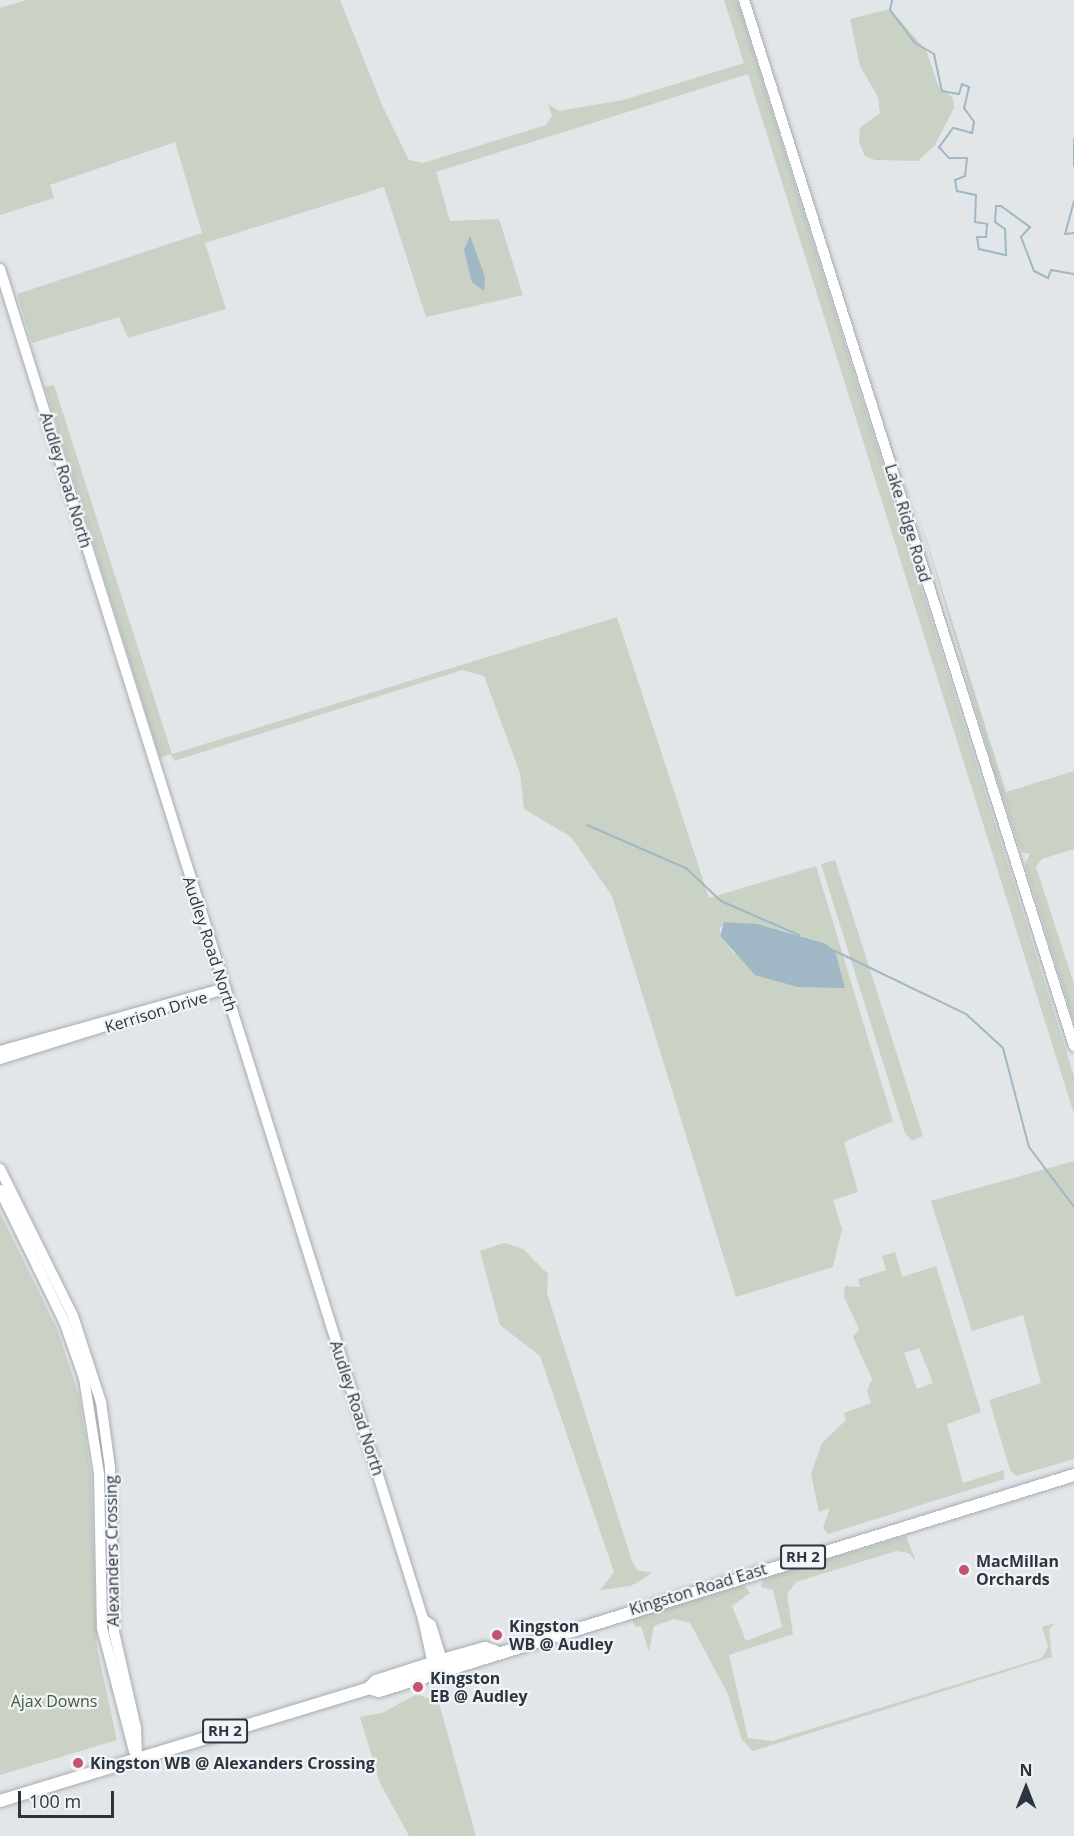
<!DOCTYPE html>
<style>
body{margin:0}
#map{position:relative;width:1074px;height:1836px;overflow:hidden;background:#e2e6e9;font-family:"Open Sans",sans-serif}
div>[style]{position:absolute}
.green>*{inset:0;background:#c9d2c4}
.water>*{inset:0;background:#a0b7c6}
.stream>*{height:2px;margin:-1px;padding:0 1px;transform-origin:1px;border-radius:1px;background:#a0b7c6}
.roads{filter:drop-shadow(0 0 2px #a7adb3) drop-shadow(0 0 2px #a7adb3)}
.secondary>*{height:10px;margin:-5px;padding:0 5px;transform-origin:5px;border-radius:5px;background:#fff}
.primary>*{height:12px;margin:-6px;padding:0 6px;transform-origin:6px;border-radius:6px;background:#fff}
.dots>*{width:16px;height:16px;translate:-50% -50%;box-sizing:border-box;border:3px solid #f1f4f7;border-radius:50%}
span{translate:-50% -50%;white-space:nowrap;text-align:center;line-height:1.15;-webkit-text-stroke:4.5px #f1f4f7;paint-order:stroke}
.shield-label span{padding:2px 4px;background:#f1f4f7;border:2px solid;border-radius:4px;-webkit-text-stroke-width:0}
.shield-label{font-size:15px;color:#2b3540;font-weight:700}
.street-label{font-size:16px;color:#2b3540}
.poi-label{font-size:16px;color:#2b3540;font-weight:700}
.left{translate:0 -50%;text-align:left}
.park-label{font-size:16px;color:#445a3a}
.north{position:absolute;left:996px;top:1758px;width:60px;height:60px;-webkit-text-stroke:4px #f1f4f7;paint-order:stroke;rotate:0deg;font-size:16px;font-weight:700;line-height:24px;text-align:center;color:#2b3540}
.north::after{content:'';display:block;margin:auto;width:21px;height:27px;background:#2b3540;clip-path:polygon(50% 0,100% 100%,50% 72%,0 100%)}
.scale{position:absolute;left:18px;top:1791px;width:96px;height:27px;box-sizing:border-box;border:3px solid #2b3540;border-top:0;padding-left:8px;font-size:18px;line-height:21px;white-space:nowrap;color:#2b3540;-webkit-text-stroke:4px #f1f4f7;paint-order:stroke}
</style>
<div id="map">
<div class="green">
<div style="clip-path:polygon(27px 0,340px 0,382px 105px,409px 160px,423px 163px,546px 125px,552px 116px,548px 104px,559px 111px,623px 100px,744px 63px,724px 0,737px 0,1074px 1076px,1074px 1114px,748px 74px,436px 172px,450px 221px,499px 219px,523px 295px,426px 317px,384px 187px,205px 243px,226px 309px,128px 338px,119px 317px,32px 343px,17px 294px,202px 233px,175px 142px,50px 185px,54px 198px,0 215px,0 8px)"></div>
<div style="clip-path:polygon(890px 9px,926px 50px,938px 85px,953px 98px,954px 108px,935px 145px,918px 161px,875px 160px,865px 156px,859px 142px,860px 128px,880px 113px,878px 97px,860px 66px,850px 19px)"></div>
<div style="clip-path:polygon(evenodd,54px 385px,172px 754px,617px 617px,709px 898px,816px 866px,893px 1121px,844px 1142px,858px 1192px,833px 1200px,842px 1229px,833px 1267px,736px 1297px,612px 896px,571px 837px,524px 809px,520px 773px,484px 676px,462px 670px,174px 761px,171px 754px,160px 758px,45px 387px,54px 385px,758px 924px,798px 935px,824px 943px,734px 954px,720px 936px,720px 927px,758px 924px)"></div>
<div style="clip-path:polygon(916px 506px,1006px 792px,1074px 771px,1074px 849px,1042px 859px,1036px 867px,1074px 984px,1074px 1023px,1025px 864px,1030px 854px,1022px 852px,1018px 843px,992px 764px)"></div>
<div style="clip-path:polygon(835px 860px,923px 1136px,912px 1141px,905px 1133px,821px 864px)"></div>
<div style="clip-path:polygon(1074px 1161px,1074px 1459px,1016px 1476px,1010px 1470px,989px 1400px,1041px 1383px,1023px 1315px,972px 1331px,931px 1201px)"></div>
<div style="clip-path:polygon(0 1213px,57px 1329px,79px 1396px,91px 1475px,97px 1648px,117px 1740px,0 1775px)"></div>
<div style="clip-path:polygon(504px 1243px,523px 1249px,548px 1274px,547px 1293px,632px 1561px,637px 1570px,652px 1573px,631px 1586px,600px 1590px,614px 1572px,540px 1356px,500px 1325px,480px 1251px)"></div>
<div style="clip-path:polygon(evenodd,895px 1252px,902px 1277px,936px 1266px,981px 1412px,947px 1424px,963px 1483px,1004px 1470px,1004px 1479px,828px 1534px,823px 1528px,830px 1508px,819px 1512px,811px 1474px,822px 1443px,846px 1420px,844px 1413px,871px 1403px,867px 1391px,872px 1379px,853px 1337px,859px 1329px,844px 1297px,845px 1286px,860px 1287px,858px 1279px,886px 1270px,882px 1256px,895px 1252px,919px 1348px,933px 1383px,917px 1389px,904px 1353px,919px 1348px)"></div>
<div style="clip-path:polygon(906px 1536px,916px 1562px,909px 1553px,896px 1551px,796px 1582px,787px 1594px,793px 1634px,729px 1655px,748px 1738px,772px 1741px,1042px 1658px,1048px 1647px,1042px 1627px,1055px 1623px,1049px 1630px,1052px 1657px,753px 1751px,742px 1740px,727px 1692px,690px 1623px,674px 1619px,654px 1626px,649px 1652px,641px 1626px,635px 1627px,632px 1619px,744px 1585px,750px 1593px,732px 1606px,746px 1641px,782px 1627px,773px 1590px,761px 1587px,763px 1579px)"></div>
<div style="clip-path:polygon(417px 1694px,439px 1703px,476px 1836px,409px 1836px,380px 1783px,360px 1717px,382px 1713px)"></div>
</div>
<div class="water">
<div style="clip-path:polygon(470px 236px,485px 277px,484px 291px,472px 282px,464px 250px)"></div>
<div style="clip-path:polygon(724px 922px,758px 924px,824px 943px,835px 951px,845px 988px,798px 987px,755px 975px,720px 936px)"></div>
</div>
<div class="stream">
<div style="left:892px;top:0;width:10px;rotate:101deg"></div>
<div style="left:890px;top:10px;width:41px;rotate:52.9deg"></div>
<div style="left:915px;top:43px;width:22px;rotate:30deg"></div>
<div style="left:934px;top:54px;width:38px;rotate:78deg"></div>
<div style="left:942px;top:91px;width:17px;rotate:10deg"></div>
<div style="left:959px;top:94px;width:10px;rotate:-73deg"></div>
<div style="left:962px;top:84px;width:8px;rotate:23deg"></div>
<div style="left:969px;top:87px;width:22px;rotate:103deg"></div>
<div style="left:964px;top:108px;width:17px;rotate:54deg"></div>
<div style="left:974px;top:122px;width:11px;rotate:100deg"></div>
<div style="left:972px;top:133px;width:20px;rotate:-165deg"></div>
<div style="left:953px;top:128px;width:24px;rotate:126deg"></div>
<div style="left:939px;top:147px;width:15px;rotate:48deg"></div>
<div style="left:949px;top:158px;width:18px"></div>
<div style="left:967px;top:158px;width:18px;rotate:96deg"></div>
<div style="left:965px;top:176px;width:11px;rotate:158deg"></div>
<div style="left:955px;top:180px;width:11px;rotate:80deg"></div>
<div style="left:957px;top:191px;width:19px;rotate:12deg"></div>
<div style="left:976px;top:195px;width:27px;rotate:92deg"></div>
<div style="left:975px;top:222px;width:12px;rotate:9deg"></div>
<div style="left:987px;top:224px;width:13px;rotate:94deg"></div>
<div style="left:986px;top:237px;width:9px;rotate:180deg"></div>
<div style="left:977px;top:237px;width:12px;rotate:81deg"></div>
<div style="left:979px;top:249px;width:28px;rotate:13deg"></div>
<div style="left:1006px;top:255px;width:26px;rotate:-92deg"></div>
<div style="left:1005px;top:229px;width:12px;rotate:-145deg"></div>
<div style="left:995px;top:222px;width:16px;rotate:-86deg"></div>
<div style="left:996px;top:206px;width:5px"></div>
<div style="left:1001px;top:206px;width:36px;rotate:36deg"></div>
<div style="left:1030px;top:227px;width:13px;rotate:132deg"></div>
<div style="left:1021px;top:237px;width:36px;rotate:69deg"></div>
<div style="left:1034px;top:271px;width:16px;rotate:27deg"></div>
<div style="left:1048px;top:278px;width:9px;rotate:-69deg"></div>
<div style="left:1051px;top:270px;width:23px;rotate:10deg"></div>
<div style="left:1074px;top:139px;width:27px;rotate:90deg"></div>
<div style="left:1074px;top:201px;width:34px;rotate:105deg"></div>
<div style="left:1065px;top:234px;width:9px;rotate:-6deg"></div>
<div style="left:587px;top:825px;width:108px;rotate:23.5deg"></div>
<div style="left:686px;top:868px;width:48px;rotate:43.3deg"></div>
<div style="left:721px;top:901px;width:85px;rotate:23.6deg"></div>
<div style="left:835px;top:951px;width:145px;rotate:25.7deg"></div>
<div style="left:966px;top:1014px;width:50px;rotate:42.6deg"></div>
<div style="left:1003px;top:1048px;width:102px;rotate:75.3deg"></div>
<div style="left:1029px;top:1147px;width:75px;rotate:53.1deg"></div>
</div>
<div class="roads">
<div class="secondary">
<div style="left:744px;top:0;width:1097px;rotate:72.49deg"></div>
<div style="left:0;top:269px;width:1415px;rotate:72.6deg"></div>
<div style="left:423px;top:1619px;width:51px;rotate:77.6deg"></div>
<div style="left:0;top:1051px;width:230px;rotate:-15.6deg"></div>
<div style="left:0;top:1059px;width:235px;rotate:-17.4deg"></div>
<div style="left:0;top:1169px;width:164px;rotate:63.6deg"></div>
<div style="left:73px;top:1316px;width:90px;rotate:72deg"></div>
<div style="left:101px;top:1402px;width:67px;rotate:82.2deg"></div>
<div style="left:110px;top:1468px;width:164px;rotate:88.6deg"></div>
<div style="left:114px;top:1632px;width:98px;rotate:77.1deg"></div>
<div style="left:136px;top:1728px;width:29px;rotate:88deg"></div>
<div style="left:0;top:1190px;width:146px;rotate:64deg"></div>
<div style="left:64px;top:1321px;width:60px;rotate:70.7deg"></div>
<div style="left:84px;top:1378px;width:97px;rotate:81.1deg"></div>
<div style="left:99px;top:1474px;width:154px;rotate:88.9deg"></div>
<div style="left:102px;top:1628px;width:127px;rotate:75.4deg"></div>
<div style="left:423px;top:1619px;width:10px;rotate:37deg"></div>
<div style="left:431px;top:1625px;width:44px;rotate:72.8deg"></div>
</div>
<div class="primary">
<div style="left:369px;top:1688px;width:10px;rotate:-45deg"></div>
<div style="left:376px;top:1681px;width:69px;rotate:-17.7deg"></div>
<div style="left:442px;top:1660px;width:45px;rotate:-15.6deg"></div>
<div style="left:485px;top:1648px;width:10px;rotate:17deg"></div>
<div style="left:0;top:1801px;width:386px;rotate:-17deg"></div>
<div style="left:369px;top:1688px;width:10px;rotate:17deg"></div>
<div style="left:379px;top:1691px;width:728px;rotate:-17.26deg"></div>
</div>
</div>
<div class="dots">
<div style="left:964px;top:1570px;background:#c45270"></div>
<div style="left:497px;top:1635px;background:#c45270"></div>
<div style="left:418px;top:1687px;background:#c45270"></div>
<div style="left:78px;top:1763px;background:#c45270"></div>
</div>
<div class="shield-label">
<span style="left:803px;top:1557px">RH 2</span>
<span style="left:225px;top:1731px">RH 2</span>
</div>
<div class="street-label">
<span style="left:66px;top:480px;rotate:73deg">Audley Road North</span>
<span style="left:908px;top:523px;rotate:73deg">Lake Ridge Road</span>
<span style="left:210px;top:944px;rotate:72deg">Audley Road North</span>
<span style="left:156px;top:1012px;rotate:-17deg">Kerrison Drive</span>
<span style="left:357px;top:1408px;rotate:72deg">Audley Road North</span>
<span style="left:112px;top:1551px;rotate:-91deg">Alexanders Crossing</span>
<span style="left:698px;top:1589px;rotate:-17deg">Kingston Road East</span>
</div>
<div class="poi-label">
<span class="left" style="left:976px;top:1570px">MacMillan<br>Orchards</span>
<span class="left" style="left:509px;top:1635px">Kingston<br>WB @ Audley</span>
<span class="left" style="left:430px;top:1687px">Kingston<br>EB @ Audley</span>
<span class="left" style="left:90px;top:1763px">Kingston WB @ Alexanders Crossing</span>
</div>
<div class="park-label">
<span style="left:54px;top:1701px">Ajax Downs</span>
</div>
<div class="north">N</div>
<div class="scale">100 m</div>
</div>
